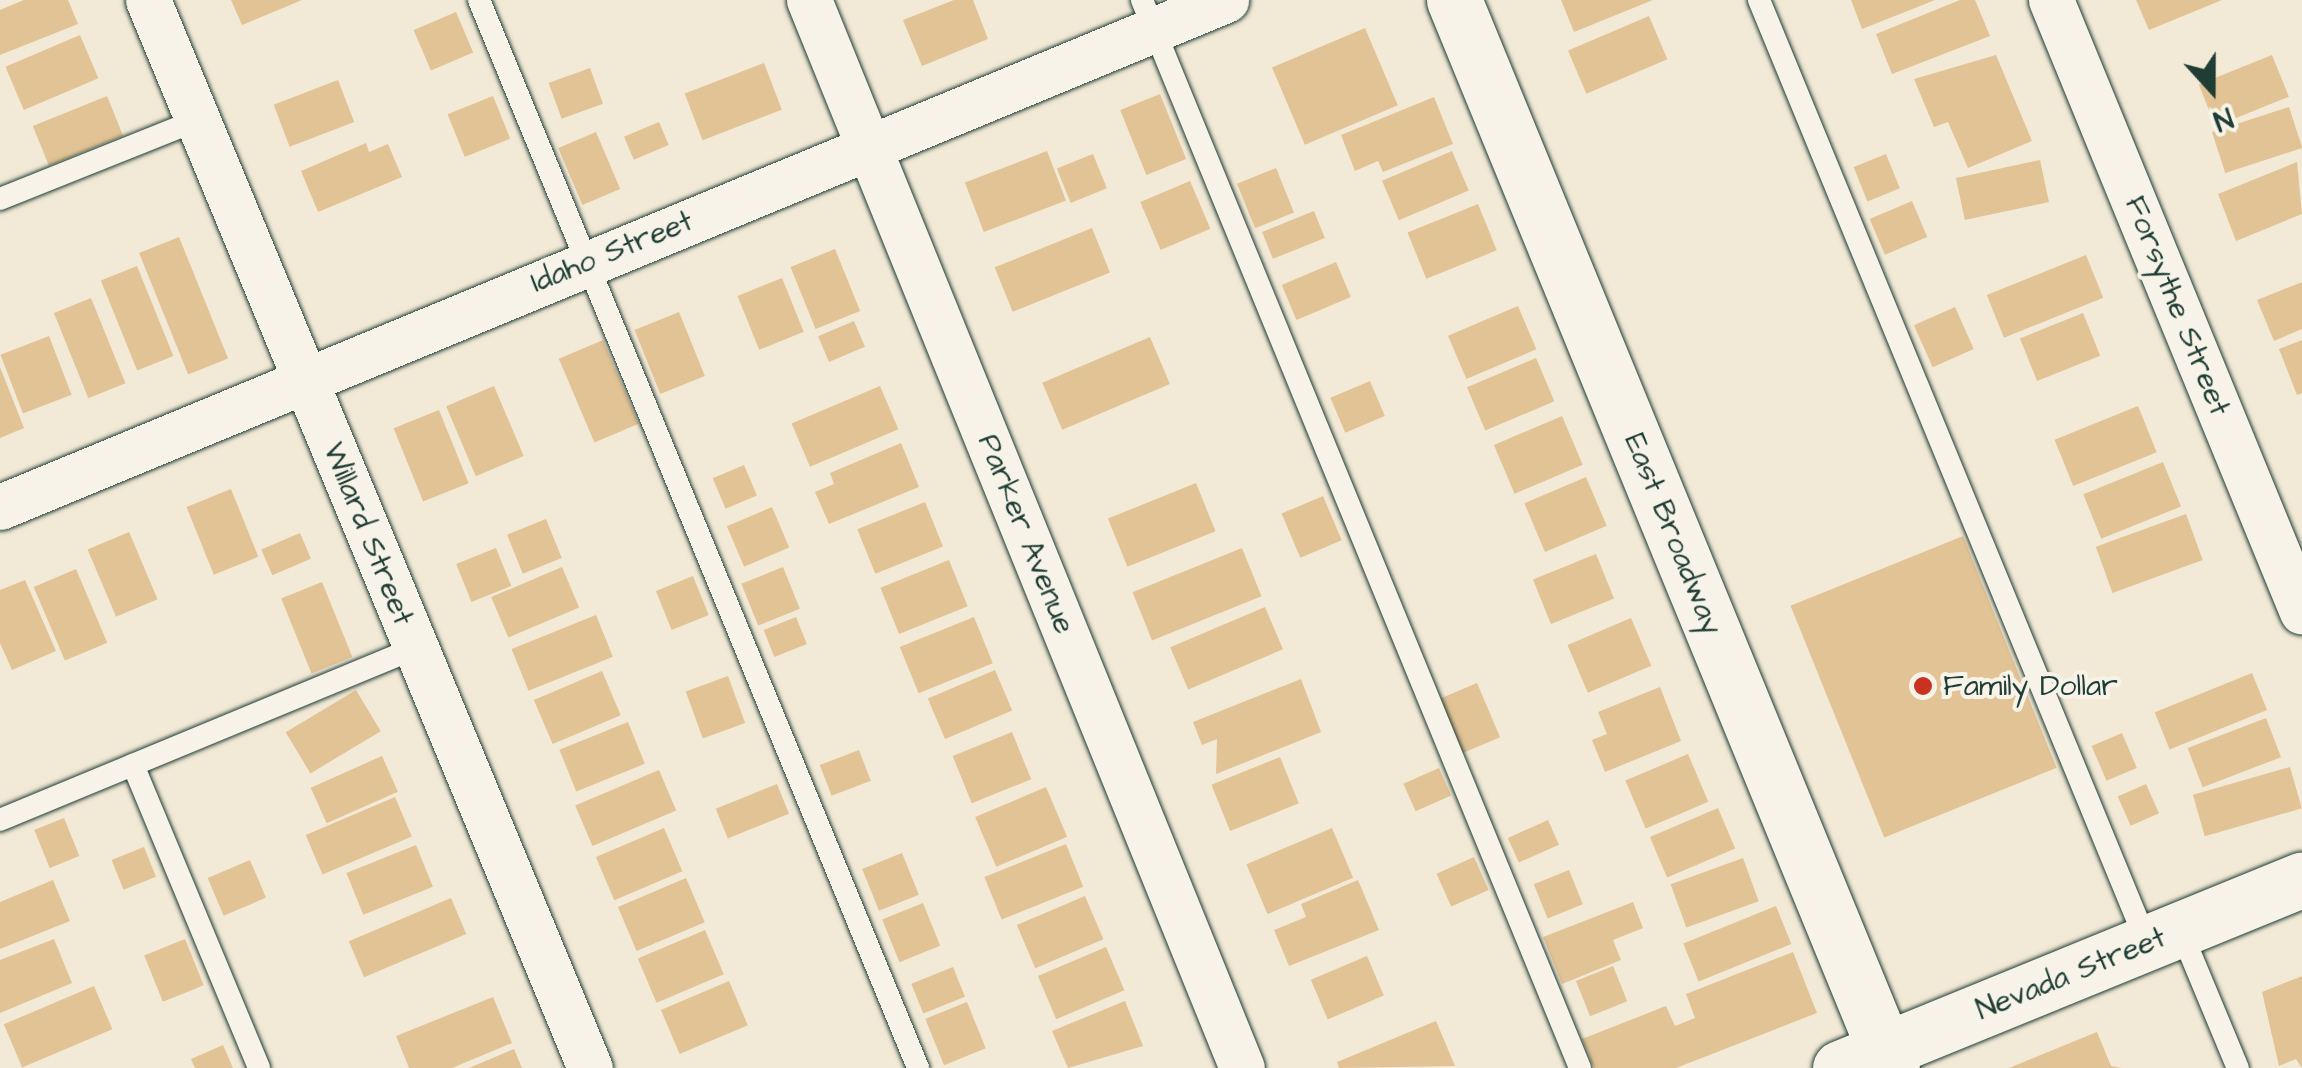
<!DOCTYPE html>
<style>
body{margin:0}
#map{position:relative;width:2302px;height:1068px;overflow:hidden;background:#f3e9d7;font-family:"Architects Daughter",sans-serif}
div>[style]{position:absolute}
.building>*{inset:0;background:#e2c395;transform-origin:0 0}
.roads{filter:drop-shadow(0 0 2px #1f3d34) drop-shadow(0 0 2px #1f3d34)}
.lane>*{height:22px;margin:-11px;padding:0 11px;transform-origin:11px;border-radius:11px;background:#f7f3e8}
.street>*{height:45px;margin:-22.5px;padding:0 22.5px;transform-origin:22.5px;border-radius:22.5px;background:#f7f3e8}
.secondary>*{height:55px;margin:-27.5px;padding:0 27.5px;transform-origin:27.5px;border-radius:27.5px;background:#f7f3e8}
.dots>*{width:28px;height:28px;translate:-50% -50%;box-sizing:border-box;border:5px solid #f7f3e8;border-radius:50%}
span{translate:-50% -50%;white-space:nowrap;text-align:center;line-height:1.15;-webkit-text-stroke:8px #f7f3e8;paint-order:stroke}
.street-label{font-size:30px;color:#1f3d34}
.poi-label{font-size:30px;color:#1f3d34}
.left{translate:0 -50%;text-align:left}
.north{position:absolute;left:2162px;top:40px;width:100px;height:100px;-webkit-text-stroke:8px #f7f3e8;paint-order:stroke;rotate:159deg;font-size:28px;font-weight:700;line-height:40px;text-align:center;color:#1f3d34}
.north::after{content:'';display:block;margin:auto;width:35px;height:45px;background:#1f3d34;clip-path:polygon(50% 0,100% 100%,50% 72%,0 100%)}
</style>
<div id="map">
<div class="building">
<div style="clip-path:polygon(24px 0,68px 0,78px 24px,0 55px,0 10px)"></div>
<div style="clip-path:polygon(231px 0,302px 0,242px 25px)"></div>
<div style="clip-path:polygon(954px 0,973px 0,988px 39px,922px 66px,903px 20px)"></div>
<div style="clip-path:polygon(1561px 0,1653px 0,1574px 32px)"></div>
<div style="clip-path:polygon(1851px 0,1935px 0,1862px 29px)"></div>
<div style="clip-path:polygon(1960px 0,1975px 0,1990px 36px,1892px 74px,1876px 34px)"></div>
<div style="clip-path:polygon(2136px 0,2222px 0,2149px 30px)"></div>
<div style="left:456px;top:12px;width:44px;height:46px;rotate:67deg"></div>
<div style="left:1649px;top:16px;width:47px;height:88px;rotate:67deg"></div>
<div style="left:1365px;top:28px;width:84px;height:101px;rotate:67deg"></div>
<div style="left:80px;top:35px;width:47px;height:81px;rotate:67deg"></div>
<div style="clip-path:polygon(1996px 55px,2032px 141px,1968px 168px,1948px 122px,1934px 127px,1914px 79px)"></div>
<div style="left:2272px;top:55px;width:45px;height:79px;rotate:68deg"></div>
<div style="left:764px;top:63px;width:50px;height:85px;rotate:69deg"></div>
<div style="left:590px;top:68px;width:38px;height:44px;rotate:70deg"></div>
<div style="left:338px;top:80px;width:45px;height:69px;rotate:69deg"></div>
<div style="left:1160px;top:94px;width:70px;height:43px;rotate:68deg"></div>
<div style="left:107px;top:96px;width:43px;height:80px;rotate:68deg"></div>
<div style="left:493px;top:96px;width:46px;height:49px;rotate:68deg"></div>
<div style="clip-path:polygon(1434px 97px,1453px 144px,1383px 172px,1378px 161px,1355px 171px,1341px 135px)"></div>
<div style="left:2289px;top:107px;width:43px;height:81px;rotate:72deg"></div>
<div style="left:659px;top:122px;width:25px;height:38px;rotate:67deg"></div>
<div style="left:596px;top:132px;width:62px;height:41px;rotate:67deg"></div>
<div style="clip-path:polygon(366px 143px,369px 152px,388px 144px,402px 177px,318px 212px,301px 171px)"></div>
<div style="left:1047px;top:151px;width:53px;height:88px;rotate:69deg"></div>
<div style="left:1452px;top:151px;width:43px;height:76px;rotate:67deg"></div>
<div style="left:1093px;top:154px;width:37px;height:39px;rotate:68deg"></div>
<div style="left:1886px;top:154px;width:37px;height:35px;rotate:68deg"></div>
<div style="left:2040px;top:160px;width:43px;height:86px;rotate:78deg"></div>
<div style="clip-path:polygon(2297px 162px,2302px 214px,2236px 241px,2218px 194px)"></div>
<div style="left:1276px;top:168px;width:48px;height:42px;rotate:68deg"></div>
<div style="left:1190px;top:181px;width:52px;height:54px;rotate:67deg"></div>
<div style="left:1912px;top:201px;width:39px;height:46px;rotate:67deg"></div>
<div style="left:1478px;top:204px;width:50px;height:76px;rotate:68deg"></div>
<div style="left:1314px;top:211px;width:29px;height:56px;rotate:68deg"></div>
<div style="left:1092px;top:228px;width:48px;height:105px;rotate:68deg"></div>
<div style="left:179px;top:237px;width:131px;height:43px;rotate:68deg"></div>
<div style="left:835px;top:249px;width:67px;height:48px;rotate:68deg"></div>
<div style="left:2086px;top:255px;width:46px;height:107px;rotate:68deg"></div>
<div style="left:1336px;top:262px;width:38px;height:59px;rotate:67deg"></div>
<div style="left:137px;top:266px;width:97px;height:39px;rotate:68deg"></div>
<div style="left:782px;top:278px;width:58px;height:48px;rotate:68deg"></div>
<div style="clip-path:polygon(2302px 282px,2302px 329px,2274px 341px,2257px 300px)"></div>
<div style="left:91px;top:298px;width:92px;height:40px;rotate:68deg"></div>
<div style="left:1518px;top:306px;width:47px;height:76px;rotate:67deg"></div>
<div style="left:1955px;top:307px;width:46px;height:45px;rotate:66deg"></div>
<div style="left:679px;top:312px;width:69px;height:48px;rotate:68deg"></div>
<div style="left:2083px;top:313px;width:46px;height:68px;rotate:68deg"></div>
<div style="left:854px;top:321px;width:28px;height:39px;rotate:67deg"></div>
<div style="left:49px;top:336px;width:63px;height:52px;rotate:69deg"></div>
<div style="left:1150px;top:337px;width:51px;height:117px;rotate:67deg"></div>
<div style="left:603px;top:340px;width:91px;height:48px;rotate:67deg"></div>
<div style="clip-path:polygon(2302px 340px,2302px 393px,2297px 395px,2279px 349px)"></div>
<div style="left:1536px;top:358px;width:47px;height:75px;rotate:67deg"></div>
<div style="clip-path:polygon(0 367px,24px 428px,0 438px)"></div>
<div style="left:1370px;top:381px;width:38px;height:43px;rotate:67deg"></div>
<div style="left:494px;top:386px;width:76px;height:52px;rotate:67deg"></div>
<div style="left:880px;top:386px;width:47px;height:96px;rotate:67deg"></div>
<div style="left:2138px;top:406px;width:50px;height:90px;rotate:68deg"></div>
<div style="left:439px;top:410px;width:79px;height:49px;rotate:68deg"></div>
<div style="left:1562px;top:416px;width:53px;height:74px;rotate:67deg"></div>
<div style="clip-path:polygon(901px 443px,919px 487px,829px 524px,815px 492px,834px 484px,830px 473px)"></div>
<div style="left:2163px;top:462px;width:48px;height:86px;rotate:68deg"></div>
<div style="left:744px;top:465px;width:33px;height:34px;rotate:67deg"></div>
<div style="left:1586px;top:477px;width:53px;height:67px;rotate:67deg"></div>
<div style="left:1196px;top:483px;width:52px;height:95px;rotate:68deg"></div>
<div style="left:231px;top:489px;width:73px;height:48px;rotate:68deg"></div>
<div style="left:1323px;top:496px;width:48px;height:45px;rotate:67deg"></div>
<div style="left:925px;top:502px;width:48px;height:73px;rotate:68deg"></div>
<div style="left:772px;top:507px;width:44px;height:49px;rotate:67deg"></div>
<div style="left:2186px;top:514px;width:49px;height:96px;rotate:70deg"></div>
<div style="left:546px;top:519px;width:42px;height:42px;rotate:68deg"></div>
<div style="left:129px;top:532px;width:73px;height:45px;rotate:67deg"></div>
<div style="left:300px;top:533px;width:28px;height:42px;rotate:67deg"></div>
<div style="left:1963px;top:536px;width:250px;height:186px;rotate:68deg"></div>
<div style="left:496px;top:548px;width:41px;height:43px;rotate:68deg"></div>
<div style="left:1242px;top:548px;width:52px;height:118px;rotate:68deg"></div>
<div style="left:1596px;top:554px;width:48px;height:68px;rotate:68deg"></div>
<div style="left:949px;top:560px;width:50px;height:74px;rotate:68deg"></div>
<div style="left:562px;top:567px;width:44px;height:77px;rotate:67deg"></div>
<div style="left:783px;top:567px;width:45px;height:45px;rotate:68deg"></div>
<div style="left:76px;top:569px;width:80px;height:46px;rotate:67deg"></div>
<div style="left:693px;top:576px;width:42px;height:40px;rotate:68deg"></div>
<div style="clip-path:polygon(25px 580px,56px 651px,12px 670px,0 643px,0 590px)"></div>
<div style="left:322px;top:582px;width:81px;height:44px;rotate:68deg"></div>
<div style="left:1265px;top:607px;width:46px;height:103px;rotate:67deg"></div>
<div style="left:596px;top:615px;width:45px;height:91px;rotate:68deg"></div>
<div style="left:796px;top:617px;width:29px;height:35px;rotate:68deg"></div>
<div style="left:974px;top:617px;width:50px;height:80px;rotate:68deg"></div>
<div style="left:1631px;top:618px;width:52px;height:69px;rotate:67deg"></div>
<div style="left:995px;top:670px;width:44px;height:73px;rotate:67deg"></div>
<div style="left:602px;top:671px;width:48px;height:74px;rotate:67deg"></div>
<div style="left:2252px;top:673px;width:40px;height:105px;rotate:68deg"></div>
<div style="left:728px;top:676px;width:50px;height:45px;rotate:70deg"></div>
<div style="clip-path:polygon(1301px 679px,1321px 732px,1216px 774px,1217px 739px,1202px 745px,1193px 722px)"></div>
<div style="left:1477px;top:683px;width:59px;height:41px;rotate:67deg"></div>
<div style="clip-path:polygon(1660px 687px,1681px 741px,1605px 772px,1592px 740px,1607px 734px,1598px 712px)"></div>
<div style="left:356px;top:690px;width:48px;height:82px;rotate:59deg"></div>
<div style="left:2266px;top:718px;width:42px;height:84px;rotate:69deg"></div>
<div style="left:628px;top:722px;width:45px;height:74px;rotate:68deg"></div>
<div style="left:1012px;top:732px;width:51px;height:64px;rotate:68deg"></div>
<div style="left:2122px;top:733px;width:38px;height:33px;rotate:67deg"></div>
<div style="left:859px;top:750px;width:33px;height:42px;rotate:69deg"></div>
<div style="left:1688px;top:754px;width:52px;height:68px;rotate:67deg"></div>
<div style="left:382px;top:756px;width:39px;height:78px;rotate:66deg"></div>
<div style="left:1280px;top:757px;width:50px;height:74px;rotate:68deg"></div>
<div style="left:2290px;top:767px;width:43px;height:101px;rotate:74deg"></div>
<div style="left:1439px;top:768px;width:30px;height:39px;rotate:66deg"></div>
<div style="left:659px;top:770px;width:44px;height:91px;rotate:67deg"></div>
<div style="left:777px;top:784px;width:32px;height:66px;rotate:68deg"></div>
<div style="left:2146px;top:784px;width:32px;height:31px;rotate:66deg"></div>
<div style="left:1046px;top:787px;width:54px;height:77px;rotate:67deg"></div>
<div style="left:395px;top:797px;width:43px;height:97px;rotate:67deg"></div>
<div style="left:1718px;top:808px;width:44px;height:74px;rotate:67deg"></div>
<div style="left:64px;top:818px;width:41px;height:32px;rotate:68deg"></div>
<div style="left:1548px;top:820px;width:27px;height:44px;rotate:66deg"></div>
<div style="left:664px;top:828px;width:47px;height:74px;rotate:67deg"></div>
<div style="left:1332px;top:828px;width:54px;height:93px;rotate:67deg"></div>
<div style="left:1066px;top:844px;width:46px;height:88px;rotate:68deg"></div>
<div style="left:416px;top:845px;width:45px;height:75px;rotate:68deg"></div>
<div style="left:144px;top:847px;width:32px;height:35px;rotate:68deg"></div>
<div style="left:902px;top:853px;width:45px;height:43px;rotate:68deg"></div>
<div style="left:1474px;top:857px;width:36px;height:41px;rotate:66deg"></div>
<div style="left:1743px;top:858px;width:46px;height:77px;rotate:70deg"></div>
<div style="left:250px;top:860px;width:41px;height:46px;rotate:67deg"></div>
<div style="left:1569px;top:870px;width:37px;height:38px;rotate:68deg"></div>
<div style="left:686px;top:878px;width:48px;height:74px;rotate:67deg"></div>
<div style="clip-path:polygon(53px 880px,70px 921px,0 949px,0 902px)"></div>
<div style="clip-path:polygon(1358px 880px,1379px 930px,1289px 966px,1274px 930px,1306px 917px,1301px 904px)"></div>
<div style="left:1085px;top:896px;width:47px;height:74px;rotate:67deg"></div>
<div style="left:451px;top:898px;width:39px;height:111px;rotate:67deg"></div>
<div style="clip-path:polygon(1633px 902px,1643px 928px,1613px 940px,1621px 960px,1562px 984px,1543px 937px)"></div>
<div style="left:923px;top:903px;width:46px;height:44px;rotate:68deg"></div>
<div style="left:1776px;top:906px;width:41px;height:100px;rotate:68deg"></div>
<div style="left:705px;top:930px;width:48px;height:73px;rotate:67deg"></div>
<div style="clip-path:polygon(54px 939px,72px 983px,0 1013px,0 960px)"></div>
<div style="left:185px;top:939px;width:50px;height:44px;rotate:68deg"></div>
<div style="left:1106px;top:947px;width:47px;height:74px;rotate:67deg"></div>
<div style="clip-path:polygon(1793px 952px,1817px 1013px,1676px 1068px,1594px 1068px,1582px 1039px,1666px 1006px,1675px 1026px,1695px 1018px,1686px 994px)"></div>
<div style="left:1367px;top:956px;width:43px;height:61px;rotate:67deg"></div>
<div style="left:1613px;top:966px;width:38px;height:40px;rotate:68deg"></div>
<div style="left:953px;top:967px;width:32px;height:45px;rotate:68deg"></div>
<div style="clip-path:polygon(2302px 976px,2302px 1068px,2296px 1059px,2279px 1066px,2262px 992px)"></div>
<div style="left:729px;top:981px;width:48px;height:74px;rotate:67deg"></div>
<div style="left:94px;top:986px;width:47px;height:98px;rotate:67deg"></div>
<div style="clip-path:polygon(493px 997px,512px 1043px,452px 1068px,409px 1068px,396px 1036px)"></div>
<div style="clip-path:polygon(1125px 1001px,1143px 1046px,1068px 1068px,1052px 1031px)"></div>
<div style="left:967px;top:1002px;width:50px;height:45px;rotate:68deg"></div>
<div style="clip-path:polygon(1436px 1021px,1455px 1066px,1339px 1068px,1337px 1062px)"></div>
<div style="clip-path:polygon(2097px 1032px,2111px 1066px,2122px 1068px,2009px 1068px)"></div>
<div style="clip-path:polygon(223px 1045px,233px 1068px,195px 1068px,191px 1059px)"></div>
<div style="clip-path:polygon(514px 1049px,522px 1068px,469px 1068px)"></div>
</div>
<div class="roads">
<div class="lane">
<div style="left:479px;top:0;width:1155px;rotate:67.65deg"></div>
<div style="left:1142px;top:0;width:1154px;rotate:67.7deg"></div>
<div style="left:1759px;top:0;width:1020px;rotate:67.64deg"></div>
<div style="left:0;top:199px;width:213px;rotate:-21.8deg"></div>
<div style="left:133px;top:765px;width:328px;rotate:67.4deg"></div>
<div style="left:0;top:820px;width:449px;rotate:-22.5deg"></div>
<div style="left:2180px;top:929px;width:151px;rotate:67.4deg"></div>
</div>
<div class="street">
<div style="left:148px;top:0;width:1156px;rotate:67.52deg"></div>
<div style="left:809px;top:0;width:1152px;rotate:67.93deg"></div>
<div style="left:2051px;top:0;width:661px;rotate:67.7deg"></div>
<div style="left:0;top:507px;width:1327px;rotate:-22.47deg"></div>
</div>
<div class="secondary">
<div style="left:1454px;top:0;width:1154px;rotate:67.7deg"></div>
<div style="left:1840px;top:1068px;width:499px;rotate:-22.2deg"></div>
</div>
</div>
<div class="dots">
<div style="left:1923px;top:686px;background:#c8321e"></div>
</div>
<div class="street-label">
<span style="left:612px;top:252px;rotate:-22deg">Idaho Street</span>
<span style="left:2177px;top:306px;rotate:68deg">Forsythe Street</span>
<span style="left:368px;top:534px;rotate:68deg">Willard Street</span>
<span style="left:1026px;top:534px;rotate:68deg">Parker Avenue</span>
<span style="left:1673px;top:534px;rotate:68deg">East Broadway</span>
<span style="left:2071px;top:974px;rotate:-22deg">Nevada Street</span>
</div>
<div class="poi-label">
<span class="left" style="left:1943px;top:686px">Family Dollar</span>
</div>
<div class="north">N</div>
</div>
